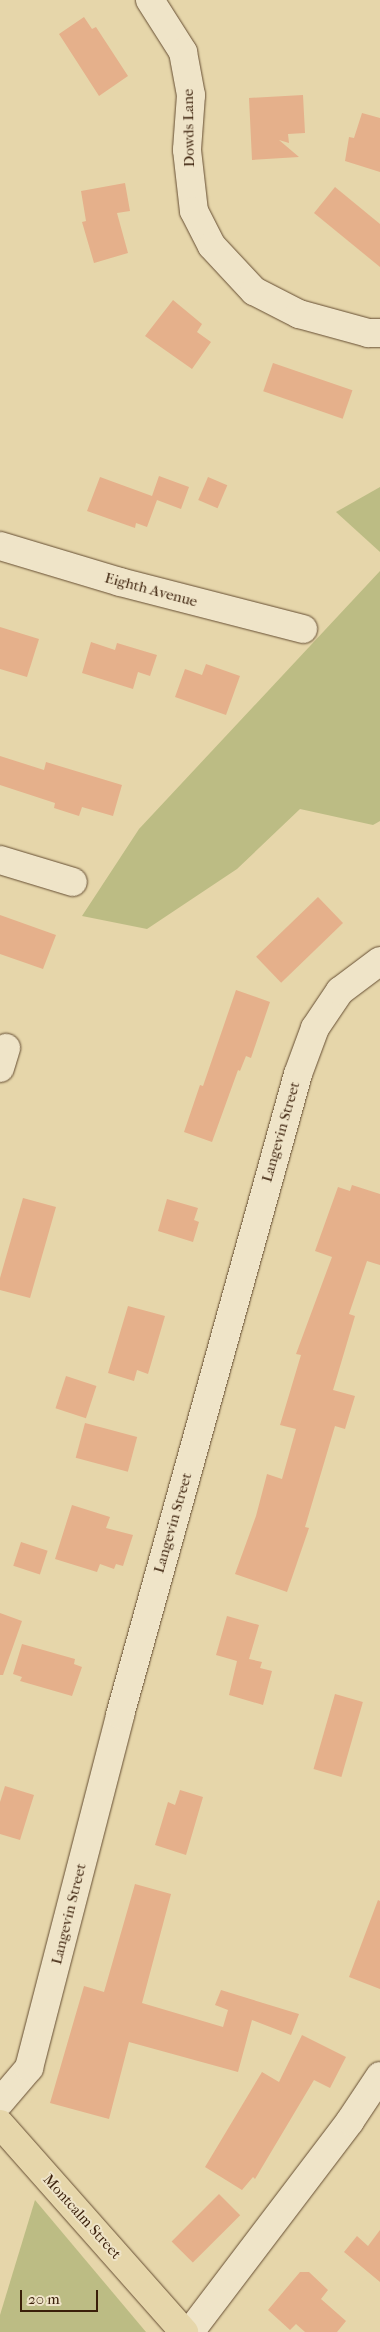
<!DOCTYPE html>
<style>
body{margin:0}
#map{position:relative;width:380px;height:2332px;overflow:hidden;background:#e6d6aa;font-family:"IM FELL French Canon",serif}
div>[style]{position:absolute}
.green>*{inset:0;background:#bcbc84}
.building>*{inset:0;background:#e5b08b;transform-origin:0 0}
.roads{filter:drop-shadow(0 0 1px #654d32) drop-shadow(0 0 1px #654d32)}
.minor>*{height:28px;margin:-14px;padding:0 14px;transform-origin:14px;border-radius:14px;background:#efe4c8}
.major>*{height:28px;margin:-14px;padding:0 14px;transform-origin:14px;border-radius:14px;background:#e6d6aa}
span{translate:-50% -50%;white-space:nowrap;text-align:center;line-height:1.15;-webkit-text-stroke:4px #efe4c8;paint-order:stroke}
.street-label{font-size:15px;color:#3a1f0a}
.scale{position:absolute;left:20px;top:2290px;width:78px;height:22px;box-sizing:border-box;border:2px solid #3a1f0a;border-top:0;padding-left:6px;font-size:15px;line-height:18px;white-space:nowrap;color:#3a1f0a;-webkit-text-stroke:4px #efe4c8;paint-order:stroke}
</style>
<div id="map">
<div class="green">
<div style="clip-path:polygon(380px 487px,380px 552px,336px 512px)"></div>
<div style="clip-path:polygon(380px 571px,380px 821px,373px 825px,300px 809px,237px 869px,147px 929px,82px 916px,139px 829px)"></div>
<div style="clip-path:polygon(35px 2200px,146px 2332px,0 2332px,0 2315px)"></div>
</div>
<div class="building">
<div style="clip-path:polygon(84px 17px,92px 29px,96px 27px,128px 76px,99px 96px,59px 34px)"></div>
<div style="clip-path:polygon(303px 95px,305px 133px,288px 134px,289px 143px,279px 140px,299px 157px,252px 160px,249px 98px)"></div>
<div style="clip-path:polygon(362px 113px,380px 118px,380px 172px,345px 161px,349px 137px,354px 138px)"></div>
<div style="clip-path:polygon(125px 183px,130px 211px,117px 213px,128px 253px,94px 263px,82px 222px,86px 221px,81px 191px)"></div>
<div style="clip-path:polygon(335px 187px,380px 224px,380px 267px,314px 213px)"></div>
<div style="clip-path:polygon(173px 300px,202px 324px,197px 332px,211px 342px,192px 369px,145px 336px)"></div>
<div style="left:273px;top:363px;width:84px;height:30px;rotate:19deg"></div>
<div style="clip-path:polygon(159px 476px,189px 487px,181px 509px,157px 500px,147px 527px,136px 523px,135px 528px,87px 511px,100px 477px,152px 496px)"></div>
<div style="left:208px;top:477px;width:21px;height:25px;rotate:23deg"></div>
<div style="clip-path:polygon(0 627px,39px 639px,27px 677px,0 669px)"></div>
<div style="clip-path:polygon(91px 642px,115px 650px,117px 643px,157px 655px,150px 676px,138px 672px,133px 689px,82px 673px)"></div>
<div style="clip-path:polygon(206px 664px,240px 676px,226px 715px,175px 697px,185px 669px,202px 675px)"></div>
<div style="clip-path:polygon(0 756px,44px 770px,46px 762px,122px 785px,113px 816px,82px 807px,79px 816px,54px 808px,55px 803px,0 785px)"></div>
<div style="left:318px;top:897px;width:36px;height:86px;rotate:46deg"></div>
<div style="clip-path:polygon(0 915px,56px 935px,43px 969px,0 954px)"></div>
<div style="clip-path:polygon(236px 990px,270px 1002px,251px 1058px,246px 1056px,240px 1071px,238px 1070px,212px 1142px,184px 1132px,200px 1085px,203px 1086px)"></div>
<div style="clip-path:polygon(352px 1185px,380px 1194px,380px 1265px,367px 1261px,349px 1314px,355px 1316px,333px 1390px,355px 1396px,345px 1429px,335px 1426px,305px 1527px,309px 1528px,287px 1592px,235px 1574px,256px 1516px,267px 1474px,282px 1479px,296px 1429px,280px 1425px,301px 1355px,296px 1354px,332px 1257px,315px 1251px,338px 1187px,350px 1191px)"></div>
<div style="clip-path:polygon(23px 1198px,56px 1207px,30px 1298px,0 1290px,0 1278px)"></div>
<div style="clip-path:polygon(167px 1199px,198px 1208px,194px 1220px,199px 1222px,193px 1242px,158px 1231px)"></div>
<div style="clip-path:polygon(128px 1306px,165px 1316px,148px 1374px,137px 1370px,134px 1381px,108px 1373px)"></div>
<div style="left:66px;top:1376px;width:32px;height:34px;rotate:18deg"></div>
<div style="left:85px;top:1423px;width:54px;height:36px;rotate:15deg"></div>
<div style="clip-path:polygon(72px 1505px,110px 1517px,106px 1528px,133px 1535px,123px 1566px,116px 1564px,114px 1569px,100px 1564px,97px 1572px,55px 1559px)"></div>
<div style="left:21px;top:1542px;width:28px;height:25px;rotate:18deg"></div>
<div style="clip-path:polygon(0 1613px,22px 1621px,3px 1675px,0 1675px)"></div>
<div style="clip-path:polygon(227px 1616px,259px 1625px,249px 1659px,262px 1662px,260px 1668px,272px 1671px,263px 1705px,229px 1695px,237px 1661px,216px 1655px)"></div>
<div style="clip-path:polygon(22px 1644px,75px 1659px,74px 1664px,82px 1667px,72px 1696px,20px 1681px,22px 1677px,13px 1674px)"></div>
<div style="left:335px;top:1694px;width:29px;height:78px;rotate:16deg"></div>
<div style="clip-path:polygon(5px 1786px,34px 1795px,20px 1840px,0 1834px,0 1802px)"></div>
<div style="clip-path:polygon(180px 1790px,203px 1797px,186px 1855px,155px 1845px,168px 1802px,175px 1805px)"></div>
<div style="clip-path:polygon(135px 1884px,171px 1894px,142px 2003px,223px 2027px,228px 2010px,215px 2005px,221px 1990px,299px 2014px,291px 2035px,252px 2020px,238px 2072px,129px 2042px,109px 2119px,50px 2103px,84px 1986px,104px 1992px)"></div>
<div style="clip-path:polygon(378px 1900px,380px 1901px,380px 1989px,349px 1977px)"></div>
<div style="clip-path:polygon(302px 2035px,346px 2057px,330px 2088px,314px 2080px,255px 2179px,253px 2177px,242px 2190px,205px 2167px,262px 2072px,279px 2082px)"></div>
<div style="left:219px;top:2194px;width:30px;height:67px;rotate:45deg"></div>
<div style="clip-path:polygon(380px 2230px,380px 2282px,344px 2252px,357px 2236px,368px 2246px)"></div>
<div style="clip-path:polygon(300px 2272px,309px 2272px,328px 2290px,321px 2299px,346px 2321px,337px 2332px,305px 2332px,296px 2324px,290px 2330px,268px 2310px)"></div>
</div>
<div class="roads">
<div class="minor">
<div style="left:150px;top:0;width:62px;rotate:57.6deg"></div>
<div style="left:183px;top:52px;width:44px;rotate:79.5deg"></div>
<div style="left:191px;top:95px;width:55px;rotate:94.2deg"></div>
<div style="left:187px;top:150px;width:61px;rotate:83.5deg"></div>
<div style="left:194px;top:211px;width:39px;rotate:63deg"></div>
<div style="left:212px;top:246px;width:62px;rotate:47deg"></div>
<div style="left:254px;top:291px;width:51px;rotate:27.1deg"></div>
<div style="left:299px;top:314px;width:72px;rotate:15.4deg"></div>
<div style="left:368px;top:333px;width:12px"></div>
<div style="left:0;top:546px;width:125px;rotate:16.7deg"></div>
<div style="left:120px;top:582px;width:189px;rotate:14.4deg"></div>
<div style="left:0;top:860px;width:76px;rotate:16.8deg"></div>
<div style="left:0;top:1068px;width:21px;rotate:-73deg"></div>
<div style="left:0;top:2102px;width:45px;rotate:-49.5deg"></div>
<div style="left:29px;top:2068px;width:365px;rotate:-75.5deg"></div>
<div style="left:120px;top:1715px;width:665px;rotate:-74.48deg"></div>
<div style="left:298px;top:1074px;width:49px;rotate:-69.7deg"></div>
<div style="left:315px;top:1028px;width:45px;rotate:-56deg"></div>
<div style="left:340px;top:991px;width:50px;rotate:-36.9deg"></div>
<div style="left:190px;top:2332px;width:265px;rotate:-52.8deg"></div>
<div style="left:350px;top:2121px;width:54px;rotate:-56.3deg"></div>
</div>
<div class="major">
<div style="left:0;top:2124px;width:278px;rotate:48.5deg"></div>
</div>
</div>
<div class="street-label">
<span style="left:189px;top:128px;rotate:-91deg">Dowds Lane</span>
<span style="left:151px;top:590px;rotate:15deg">Eighth Avenue</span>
<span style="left:281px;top:1132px;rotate:-74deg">Langevin Street</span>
<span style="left:173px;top:1523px;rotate:-74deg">Langevin Street</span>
<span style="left:69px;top:1914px;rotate:-76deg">Langevin Street</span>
<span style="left:82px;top:2217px;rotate:48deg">Montcalm Street</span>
</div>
<div class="scale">20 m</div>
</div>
